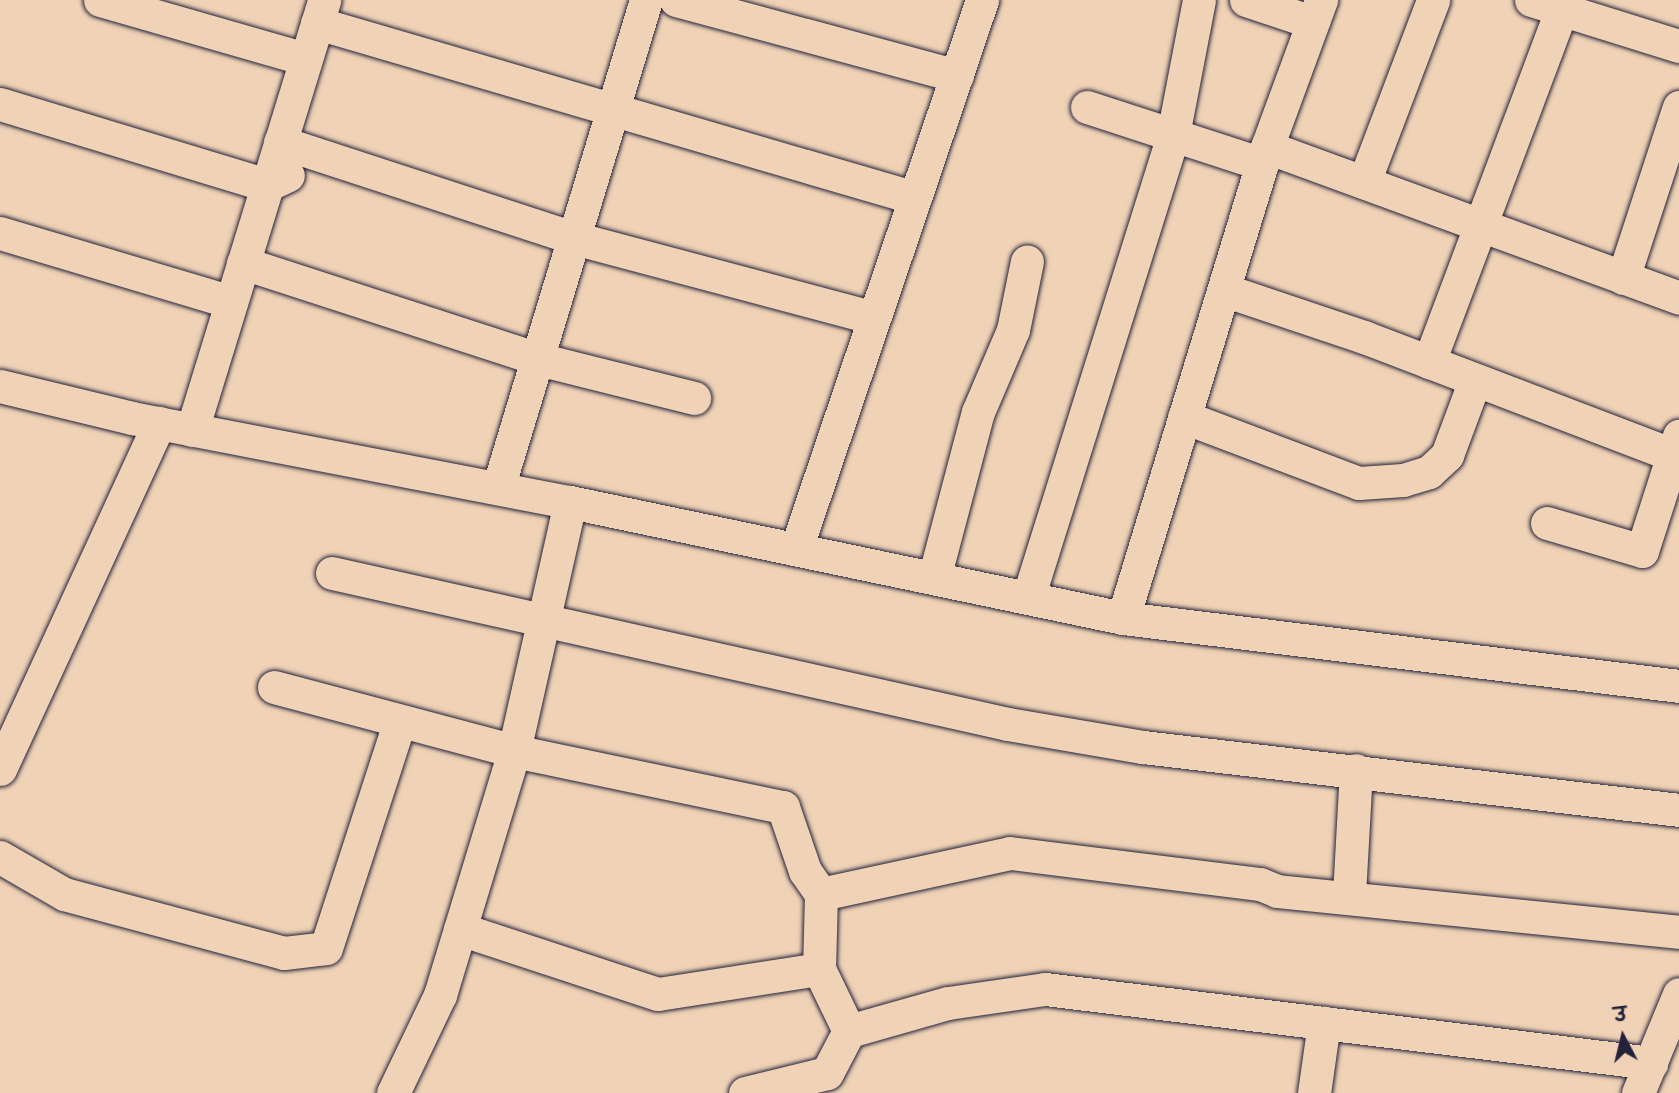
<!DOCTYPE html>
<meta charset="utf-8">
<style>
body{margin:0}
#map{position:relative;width:1679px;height:1093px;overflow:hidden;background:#f0d2b6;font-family:"Architects Daughter","Playpen Sans Deva",sans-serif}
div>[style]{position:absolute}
.roads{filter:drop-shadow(0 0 2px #22223b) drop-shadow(0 0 2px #22223b)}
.minor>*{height:33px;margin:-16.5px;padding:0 16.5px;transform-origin:16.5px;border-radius:16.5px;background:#f0d2b6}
span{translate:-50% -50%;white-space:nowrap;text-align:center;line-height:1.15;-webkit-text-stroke:5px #f0d2b6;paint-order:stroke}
.north{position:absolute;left:1588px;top:1002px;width:70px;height:70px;-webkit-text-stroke:5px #f0d2b6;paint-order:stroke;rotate:353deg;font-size:19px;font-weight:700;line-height:28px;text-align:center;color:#22223b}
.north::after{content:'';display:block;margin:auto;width:24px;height:32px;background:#22223b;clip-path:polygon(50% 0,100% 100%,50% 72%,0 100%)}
</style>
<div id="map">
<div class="roads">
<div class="minor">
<div style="left:100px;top:0;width:214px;rotate:16deg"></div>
<div style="left:676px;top:0;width:291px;rotate:15.1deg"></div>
<div style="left:1246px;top:0;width:70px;rotate:18.4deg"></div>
<div style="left:1531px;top:0;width:155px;rotate:17.3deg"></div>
<div style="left:317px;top:23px;width:623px;rotate:16.31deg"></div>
<div style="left:0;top:104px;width:279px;rotate:16.9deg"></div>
<div style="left:267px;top:185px;width:23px;rotate:-25deg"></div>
<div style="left:1087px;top:107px;width:184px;rotate:18deg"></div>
<div style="left:280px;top:142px;width:309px;rotate:18.1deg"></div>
<div style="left:574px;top:238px;width:310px;rotate:14.9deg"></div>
<div style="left:1267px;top:147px;width:439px;rotate:20.1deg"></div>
<div style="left:1364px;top:182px;width:195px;rotate:-69.2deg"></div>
<div style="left:0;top:233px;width:241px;rotate:16.6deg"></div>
<div style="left:243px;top:263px;width:310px;rotate:18deg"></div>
<div style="left:538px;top:359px;width:161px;rotate:14deg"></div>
<div style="left:1623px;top:278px;width:180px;rotate:-71.9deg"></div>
<div style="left:1224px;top:290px;width:148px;rotate:18.6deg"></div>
<div style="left:1364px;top:337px;width:331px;rotate:20.9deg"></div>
<div style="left:1429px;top:362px;width:376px;rotate:-69.4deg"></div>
<div style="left:0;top:386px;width:136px;rotate:13.6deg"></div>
<div style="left:132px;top:418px;width:446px;rotate:10.9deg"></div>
<div style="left:570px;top:502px;width:565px;rotate:11.85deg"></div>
<div style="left:1123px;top:618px;width:560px;rotate:6.97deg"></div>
<div style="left:1184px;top:417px;width:187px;rotate:20.7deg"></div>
<div style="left:1359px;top:483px;width:44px;rotate:-3.9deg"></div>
<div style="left:1403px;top:480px;width:27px;rotate:-17deg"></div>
<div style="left:1429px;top:472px;width:25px;rotate:-43deg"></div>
<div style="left:1447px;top:455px;width:80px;rotate:-69.5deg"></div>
<div style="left:192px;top:430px;width:450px;rotate:-72.9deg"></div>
<div style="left:498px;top:488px;width:510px;rotate:-73.13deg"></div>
<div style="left:1547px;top:523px;width:99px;rotate:16.4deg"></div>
<div style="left:1642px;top:551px;width:121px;rotate:-72.2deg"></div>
<div style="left:796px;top:549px;width:580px;rotate:-71.28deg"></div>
<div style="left:332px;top:573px;width:693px;rotate:12.59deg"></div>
<div style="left:1008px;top:724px;width:137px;rotate:9.7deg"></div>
<div style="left:1143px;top:747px;width:540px;rotate:6.7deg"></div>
<div style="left:934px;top:578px;width:172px;rotate:-75.2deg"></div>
<div style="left:978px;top:412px;width:89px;rotate:-66.9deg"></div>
<div style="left:1013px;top:330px;width:70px;rotate:-78.5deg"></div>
<div style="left:1028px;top:598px;width:485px;rotate:-72.6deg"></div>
<div style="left:1173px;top:135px;width:137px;rotate:-79.1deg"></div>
<div style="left:1123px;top:618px;width:493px;rotate:-73deg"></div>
<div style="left:1267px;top:147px;width:157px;rotate:-69.8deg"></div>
<div style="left:274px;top:687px;width:248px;rotate:14.9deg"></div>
<div style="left:514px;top:751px;width:275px;rotate:11.8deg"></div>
<div style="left:783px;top:807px;width:68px;rotate:71deg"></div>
<div style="left:805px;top:871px;width:28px;rotate:55deg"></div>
<div style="left:821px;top:894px;width:75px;rotate:91.5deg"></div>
<div style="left:819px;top:969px;width:69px;rotate:64.2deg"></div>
<div style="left:0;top:769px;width:381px;rotate:-65.3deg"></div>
<div style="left:0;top:857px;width:74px;rotate:30deg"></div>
<div style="left:64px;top:894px;width:228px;rotate:15deg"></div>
<div style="left:284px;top:953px;width:42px;rotate:-6.8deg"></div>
<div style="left:326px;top:948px;width:237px;rotate:-72deg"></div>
<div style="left:821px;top:894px;width:193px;rotate:-12.2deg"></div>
<div style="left:1010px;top:853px;width:252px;rotate:7.1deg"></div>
<div style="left:1260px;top:884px;width:18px;rotate:22deg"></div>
<div style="left:1277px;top:891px;width:404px;rotate:5.8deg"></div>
<div style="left:1349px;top:895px;width:125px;rotate:-86.8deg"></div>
<div style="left:460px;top:929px;width:208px;rotate:18.2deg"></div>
<div style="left:658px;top:994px;width:163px;rotate:-8.8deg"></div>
<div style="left:393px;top:1093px;width:109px;rotate:-64.4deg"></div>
<div style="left:440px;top:995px;width:255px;rotate:-73.1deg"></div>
<div style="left:514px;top:751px;width:255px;rotate:-77.3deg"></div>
<div style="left:745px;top:1093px;width:84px;rotate:-13.7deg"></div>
<div style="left:827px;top:1073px;width:47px;rotate:-62.4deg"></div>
<div style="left:849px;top:1031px;width:103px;rotate:-15.8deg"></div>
<div style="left:948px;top:1003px;width:98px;rotate:-8.2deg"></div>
<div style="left:1045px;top:989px;width:611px;rotate:6.96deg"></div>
<div style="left:1314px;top:1093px;width:71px;rotate:-81.9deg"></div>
<div style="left:1638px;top:1093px;width:107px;rotate:-67.5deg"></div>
</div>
</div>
<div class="north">उ</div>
</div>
